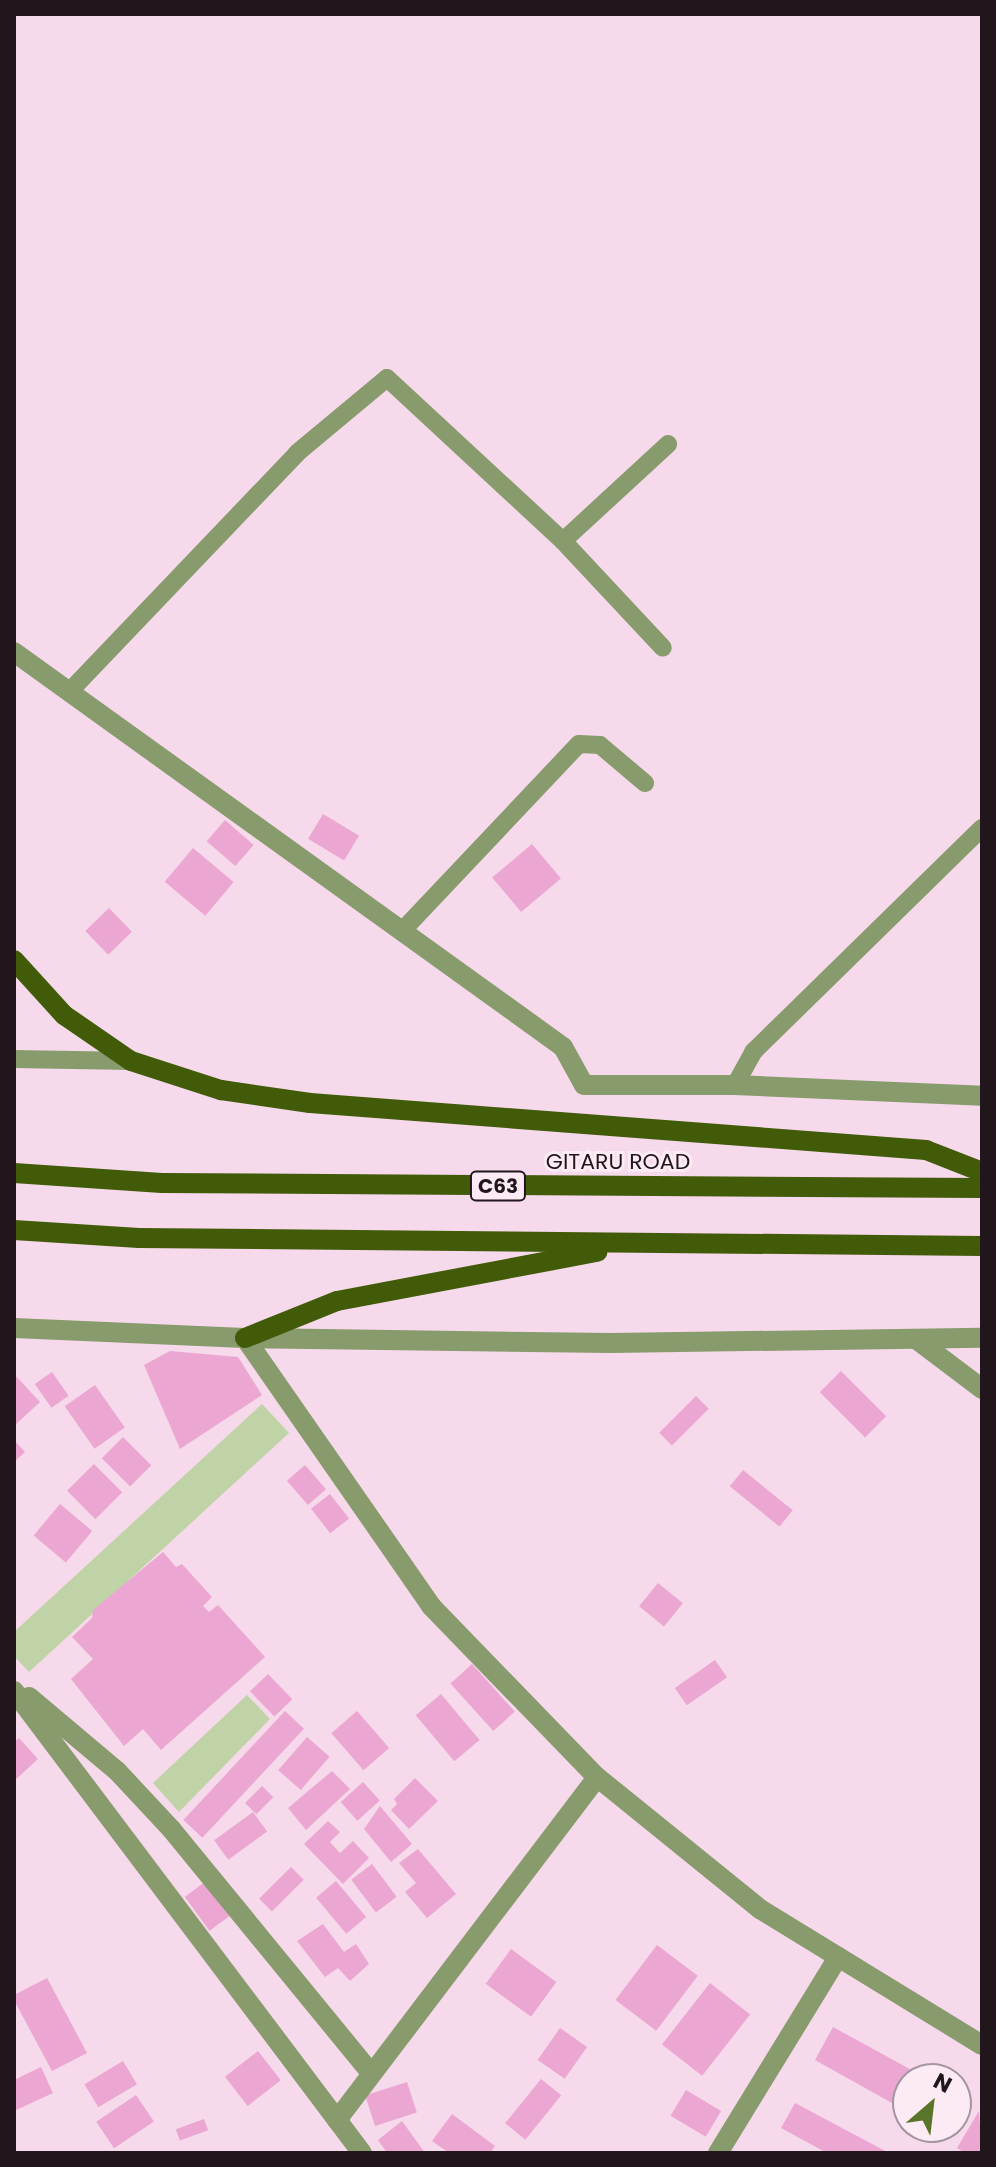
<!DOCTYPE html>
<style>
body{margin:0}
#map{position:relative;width:996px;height:2167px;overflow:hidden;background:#f6d9ea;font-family:Poppins,sans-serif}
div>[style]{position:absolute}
.green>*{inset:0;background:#c0d3a7}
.building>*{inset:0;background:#eba7d2;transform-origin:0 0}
.lane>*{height:18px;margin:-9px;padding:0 9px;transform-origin:9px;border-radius:9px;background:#879b6c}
.street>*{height:20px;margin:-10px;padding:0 10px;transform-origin:10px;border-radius:10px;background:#879b6c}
.primary>*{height:20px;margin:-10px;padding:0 10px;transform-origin:10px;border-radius:10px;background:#415b09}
span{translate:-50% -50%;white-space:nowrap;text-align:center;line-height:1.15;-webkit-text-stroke:6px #fceaf4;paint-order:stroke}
.shield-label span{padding:2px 6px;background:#fceaf4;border:2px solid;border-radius:6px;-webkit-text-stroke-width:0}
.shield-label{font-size:20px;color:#20161c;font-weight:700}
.street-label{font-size:22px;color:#20161c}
.frame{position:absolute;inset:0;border:16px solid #20161c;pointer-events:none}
.north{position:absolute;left:892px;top:2063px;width:80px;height:80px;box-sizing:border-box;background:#fceaf4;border:2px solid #a4959e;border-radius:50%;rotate:28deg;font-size:22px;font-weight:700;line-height:32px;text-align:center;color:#20161c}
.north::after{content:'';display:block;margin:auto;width:28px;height:36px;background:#597529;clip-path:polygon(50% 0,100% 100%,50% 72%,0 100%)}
</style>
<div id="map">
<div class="green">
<div style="clip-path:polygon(262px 1404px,289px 1433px,29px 1672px,14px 1656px,14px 1632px)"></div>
<div style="clip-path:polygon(247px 1695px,270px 1719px,179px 1812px,153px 1783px)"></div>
</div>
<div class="building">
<div style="left:323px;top:814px;width:42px;height:29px;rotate:31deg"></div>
<div style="left:225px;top:820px;width:38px;height:28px;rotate:41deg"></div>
<div style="left:532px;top:844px;width:45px;height:52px;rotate:50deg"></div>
<div style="left:193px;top:848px;width:53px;height:44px;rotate:40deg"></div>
<div style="left:109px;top:908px;width:33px;height:33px;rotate:46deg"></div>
<div style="clip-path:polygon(170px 1351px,238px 1357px,262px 1395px,180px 1449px,144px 1365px)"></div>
<div style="left:841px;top:1371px;width:64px;height:30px;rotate:45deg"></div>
<div style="left:52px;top:1372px;width:29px;height:21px;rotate:55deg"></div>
<div style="clip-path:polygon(14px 1374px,40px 1402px,14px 1426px)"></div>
<div style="left:95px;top:1385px;width:52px;height:37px;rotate:55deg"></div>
<div style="left:696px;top:1396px;width:18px;height:52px;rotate:45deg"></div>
<div style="left:123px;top:1437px;width:40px;height:30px;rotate:45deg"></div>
<div style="clip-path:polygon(14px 1440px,25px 1452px,14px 1462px)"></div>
<div style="left:94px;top:1464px;width:40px;height:38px;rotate:45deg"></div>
<div style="left:305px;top:1465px;width:32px;height:24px;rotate:49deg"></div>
<div style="left:743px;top:1470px;width:64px;height:21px;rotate:39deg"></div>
<div style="left:330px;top:1494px;width:31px;height:24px;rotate:52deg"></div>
<div style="left:60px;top:1504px;width:42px;height:41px;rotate:40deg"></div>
<div style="clip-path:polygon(163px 1552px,176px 1567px,182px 1564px,212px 1597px,203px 1606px,209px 1612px,218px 1605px,265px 1657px,161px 1750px,143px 1729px,124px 1746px,71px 1679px,93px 1659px,72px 1637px,92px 1618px,93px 1610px)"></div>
<div style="left:658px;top:1583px;width:32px;height:30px;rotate:39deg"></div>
<div style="left:715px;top:1660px;width:21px;height:49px;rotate:55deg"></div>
<div style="left:472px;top:1664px;width:64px;height:29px;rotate:48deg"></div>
<div style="left:268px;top:1674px;width:35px;height:25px;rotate:46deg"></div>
<div style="left:441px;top:1694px;width:60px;height:33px;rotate:50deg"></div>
<div style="left:285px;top:1711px;width:26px;height:149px;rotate:43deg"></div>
<div style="left:357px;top:1711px;width:49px;height:34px;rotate:49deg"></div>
<div style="left:307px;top:1737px;width:30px;height:44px;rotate:41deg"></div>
<div style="clip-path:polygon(19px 1738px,38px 1759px,14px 1781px,14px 1742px)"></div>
<div style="clip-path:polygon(332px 1771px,350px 1789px,306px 1830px,288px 1808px)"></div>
<div style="clip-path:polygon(415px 1778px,438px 1801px,409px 1829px,391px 1810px,397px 1804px,394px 1799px)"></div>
<div style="left:363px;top:1782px;width:25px;height:30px;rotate:48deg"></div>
<div style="left:262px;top:1786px;width:16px;height:24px;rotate:45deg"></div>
<div style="clip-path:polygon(380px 1806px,412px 1844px,391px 1862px,364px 1829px)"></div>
<div style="left:253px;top:1812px;width:24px;height:48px;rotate:54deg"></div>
<div style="clip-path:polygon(328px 1821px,340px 1832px,330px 1842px,340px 1853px,353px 1841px,369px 1858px,343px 1884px,304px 1844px)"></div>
<div style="clip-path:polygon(418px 1849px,456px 1894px,427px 1918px,405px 1892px,416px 1883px,399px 1863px)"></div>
<div style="left:372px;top:1864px;width:41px;height:26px;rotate:53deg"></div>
<div style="left:291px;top:1867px;width:18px;height:45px;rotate:45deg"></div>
<div style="left:336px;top:1881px;width:47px;height:26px;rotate:50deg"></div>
<div style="left:205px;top:1882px;width:42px;height:25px;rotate:54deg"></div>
<div style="clip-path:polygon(323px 1924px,344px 1952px,356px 1944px,369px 1964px,350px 1981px,338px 1968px,325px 1977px,297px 1941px)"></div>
<div style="left:657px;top:1945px;width:51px;height:69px;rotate:37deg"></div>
<div style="left:511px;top:1949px;width:56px;height:43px;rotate:36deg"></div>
<div style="clip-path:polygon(47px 1978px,87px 2053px,52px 2071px,14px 2000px,14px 1995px)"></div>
<div style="left:710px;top:1983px;width:51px;height:78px;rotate:38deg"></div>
<div style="clip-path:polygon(833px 2027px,928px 2079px,908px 2079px,908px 2112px,815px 2060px)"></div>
<div style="left:560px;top:2028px;width:33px;height:39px;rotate:35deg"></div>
<div style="left:258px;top:2051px;width:37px;height:42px;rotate:52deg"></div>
<div style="left:123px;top:2061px;width:27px;height:45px;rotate:59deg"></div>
<div style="clip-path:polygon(41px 2067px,53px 2093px,14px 2111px,14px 2080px)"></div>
<div style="left:541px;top:2079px;width:26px;height:57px;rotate:39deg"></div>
<div style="left:407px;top:2082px;width:32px;height:44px;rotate:72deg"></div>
<div style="left:686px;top:2090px;width:41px;height:30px;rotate:31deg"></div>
<div style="left:136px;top:2095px;width:32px;height:48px;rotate:56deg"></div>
<div style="clip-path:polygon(795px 2103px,889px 2153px,827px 2153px,781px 2128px)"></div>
<div style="clip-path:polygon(979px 2111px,982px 2153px,965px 2153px,957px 2148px)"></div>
<div style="clip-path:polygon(452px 2114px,495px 2146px,490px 2153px,449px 2153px,432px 2141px)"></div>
<div style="left:204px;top:2119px;width:12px;height:30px;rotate:70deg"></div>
<div style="clip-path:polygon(402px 2121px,425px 2153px,387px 2153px,378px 2140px)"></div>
</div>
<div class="lane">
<div style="left:563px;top:541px;width:143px;rotate:-42.7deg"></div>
<div style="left:69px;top:692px;width:330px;rotate:-46.3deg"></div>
<div style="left:297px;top:453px;width:117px;rotate:-39.8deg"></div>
<div style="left:387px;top:378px;width:240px;rotate:42.8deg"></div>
<div style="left:563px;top:541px;width:146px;rotate:46.9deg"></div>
<div style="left:402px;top:931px;width:257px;rotate:-46.6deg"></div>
<div style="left:579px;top:744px;width:21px;rotate:3deg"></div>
<div style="left:600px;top:745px;width:59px;rotate:40.2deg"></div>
<div style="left:14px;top:1059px;width:117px;rotate:1deg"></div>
<div style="left:735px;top:1085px;width:38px;rotate:-61deg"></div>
<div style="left:753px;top:1052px;width:320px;rotate:-44.4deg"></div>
</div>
<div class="street">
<div style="left:14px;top:652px;width:676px;rotate:35.73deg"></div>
<div style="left:563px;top:1047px;width:43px;rotate:61.1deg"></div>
<div style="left:584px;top:1085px;width:151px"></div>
<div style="left:735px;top:1085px;width:247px;rotate:2.5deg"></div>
<div style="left:14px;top:1328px;width:231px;rotate:2.5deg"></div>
<div style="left:245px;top:1338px;width:366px;rotate:0.8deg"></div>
<div style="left:611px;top:1343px;width:371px;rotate:-0.8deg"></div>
<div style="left:245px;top:1338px;width:326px;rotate:55.2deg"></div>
<div style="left:431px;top:1606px;width:238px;rotate:45.9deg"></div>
<div style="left:597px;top:1777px;width:210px;rotate:39deg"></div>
<div style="left:760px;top:1909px;width:260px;rotate:31.5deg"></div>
<div style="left:916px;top:1339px;width:83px;rotate:37.1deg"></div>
<div style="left:14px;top:1691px;width:578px;rotate:53.01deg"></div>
<div style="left:29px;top:1697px;width:116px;rotate:40.1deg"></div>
<div style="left:118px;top:1772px;width:79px;rotate:47deg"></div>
<div style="left:172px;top:1830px;width:315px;rotate:50.7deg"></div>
<div style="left:337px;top:2120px;width:430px;rotate:-52.8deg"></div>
<div style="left:718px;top:2153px;width:230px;rotate:-58.5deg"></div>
</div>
<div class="primary">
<div style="left:14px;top:960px;width:74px;rotate:47.7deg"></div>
<div style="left:64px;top:1015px;width:81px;rotate:34.5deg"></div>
<div style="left:131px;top:1061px;width:95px;rotate:17.9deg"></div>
<div style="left:221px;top:1090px;width:90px;rotate:8.3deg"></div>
<div style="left:310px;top:1103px;width:618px;rotate:4.36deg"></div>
<div style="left:926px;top:1150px;width:60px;rotate:21.4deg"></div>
<div style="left:14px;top:1173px;width:148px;rotate:3.9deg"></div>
<div style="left:162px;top:1183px;width:820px;rotate:0.35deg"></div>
<div style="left:14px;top:1230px;width:125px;rotate:3.7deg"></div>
<div style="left:139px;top:1238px;width:843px;rotate:0.54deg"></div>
<div style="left:245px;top:1338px;width:99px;rotate:-21.9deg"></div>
<div style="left:337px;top:1301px;width:265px;rotate:-10.7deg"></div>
</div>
<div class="shield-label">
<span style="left:498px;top:1186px">C63</span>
</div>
<div class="street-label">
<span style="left:618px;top:1162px">GITARU ROAD</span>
</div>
<div class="frame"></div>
<div class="north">N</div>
</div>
